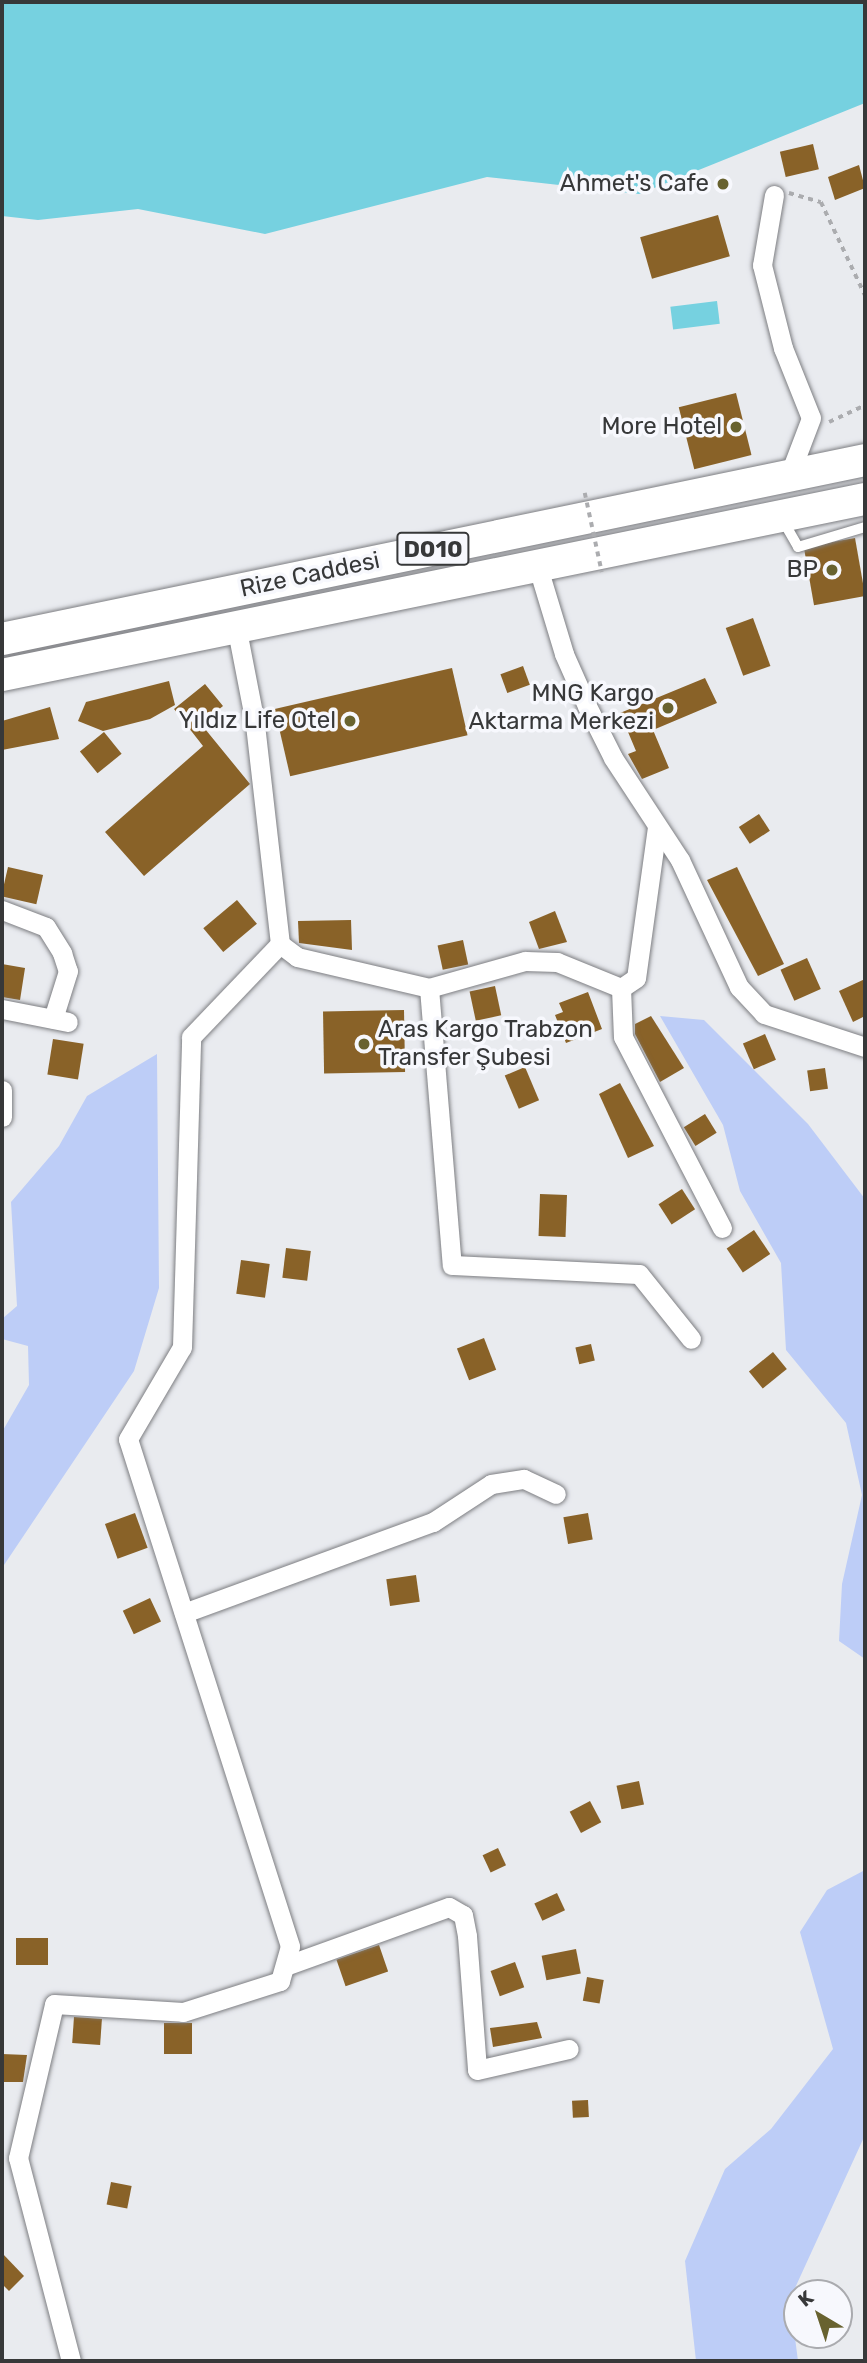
<!DOCTYPE html>
<meta charset="utf-8">
<style>
body{margin:0}
#map{position:relative;width:867px;height:2363px;overflow:hidden;background:#e9ebef;font-family:Rubik,sans-serif}
div>[style]{position:absolute}
.green>*{inset:0;background:#bdcdf7}
.water>*{inset:0;background:#76d1e0;transform-origin:0 0}
.building>*{inset:0;background:#896228;transform-origin:0 0}
.path>*{height:3.5px;margin-top:-1.75px;transform-origin:0;background:repeating-linear-gradient(90deg,#abacaf 0 5px,transparent 0 10px)}
.roads{filter:drop-shadow(0 0 2px #7d7e82) drop-shadow(0 0 2px #7d7e82)}
.service>*{height:10px;margin:-5px;padding:0 5px;transform-origin:5px;border-radius:5px;background:#fff}
.minor>*{height:19px;margin:-9.5px;padding:0 9.5px;transform-origin:9.5px;border-radius:9.5px;background:#fff}
.trunk>*{height:32px;margin:-16px;padding:0 16px;transform-origin:16px;border-radius:16px;background:#fff}
.path-bridge>*{height:3.5px;margin-top:-1.75px;transform-origin:0;background:repeating-linear-gradient(90deg,#abacaf 0 5px,transparent 0 10px)}
.dots>*{width:19px;height:19px;translate:-50% -50%;box-sizing:border-box;border:4px solid #f7f8fd;border-radius:50%}
span{translate:-50% -50%;white-space:nowrap;text-align:center;line-height:1.15;-webkit-text-stroke:7px #f7f8fd;paint-order:stroke}
.shield-label span{padding:2px 5px;background:#f7f8fd;border:2px solid;border-radius:5px;-webkit-text-stroke-width:0}
.shield-label{font-size:23px;color:#373839;font-weight:700}
.poi-label{font-size:24px;color:#373839}
.right{translate:-100% -50%;text-align:right}
.left{translate:0 -50%;text-align:left}
.street-label{font-size:24px;color:#373839}
.frame{position:absolute;inset:0;border:4px solid #373839;pointer-events:none}
.north{position:absolute;left:783px;top:2279px;width:70px;height:70px;box-sizing:border-box;background:#f7f8fd;border:2px solid #aaabaf;border-radius:50%;rotate:321deg;font-size:19px;font-weight:700;line-height:28px;text-align:center;color:#373839}
.north::after{content:'';display:block;margin:auto;width:24px;height:32px;background:#68622f;clip-path:polygon(50% 0,100% 100%,50% 72%,0 100%)}
</style>
<div id="map">
<div class="green">
<div style="clip-path:polygon(660px 1016px,704px 1020px,808px 1124px,865px 1199px,865px 1659px,839px 1641px,842px 1584px,862px 1495px,846px 1423px,786px 1350px,781px 1263px,740px 1191px,723px 1125px)"></div>
<div style="clip-path:polygon(157px 1054px,159px 1288px,134px 1371px,2px 1568px,2px 1432px,29px 1385px,28px 1346px,2px 1339px,2px 1319px,17px 1306px,11px 1202px,59px 1146px,87px 1096px)"></div>
<div style="clip-path:polygon(865px 1870px,865px 2135px,790px 2299px,798px 2361px,696px 2361px,685px 2261px,725px 2169px,771px 2129px,833px 2049px,800px 1932px,827px 1890px)"></div>
</div>
<div class="water">
<div style="clip-path:polygon(2px 2px,865px 2px,865px 103px,639px 194px,487px 177px,265px 234px,138px 209px,38px 220px,2px 216px)"></div>
<div style="left:717px;top:301px;width:23px;height:47px;rotate:83deg"></div>
</div>
<div class="building">
<div style="left:813px;top:144px;width:26px;height:34px;rotate:77deg"></div>
<div style="clip-path:polygon(859px 165px,865px 188px,835px 200px,828px 177px)"></div>
<div style="left:718px;top:215px;width:43px;height:81px;rotate:74deg"></div>
<div style="left:736px;top:393px;width:64px;height:59px;rotate:76deg"></div>
<div style="left:855px;top:538px;width:59px;height:52px;rotate:80deg"></div>
<div style="left:753px;top:618px;width:51px;height:29px;rotate:70deg"></div>
<div style="left:523px;top:666px;width:20px;height:24px;rotate:70deg"></div>
<div style="left:452px;top:668px;width:69px;height:182px;rotate:77deg"></div>
<div style="clip-path:polygon(705px 678px,717px 703px,653px 730px,669px 768px,642px 779px,628px 754px,636px 751px,620px 713px)"></div>
<div style="clip-path:polygon(169px 681px,175px 705px,150px 719px,103px 731px,78px 721px,86px 702px)"></div>
<div style="clip-path:polygon(205px 684px,223px 706px,201px 724px,250px 784px,144px 876px,105px 832px,203px 746px,174px 709px)"></div>
<div style="clip-path:polygon(50px 707px,59px 739px,2px 750px,2px 721px)"></div>
<div style="left:104px;top:732px;width:28px;height:31px;rotate:51deg"></div>
<div style="left:759px;top:814px;width:20px;height:24px;rotate:57deg"></div>
<div style="left:8px;top:867px;width:36px;height:30px;rotate:13deg"></div>
<div style="clip-path:polygon(737px 867px,784px 964px,758px 976px,707px 880px)"></div>
<div style="left:237px;top:900px;width:31px;height:44px;rotate:50deg"></div>
<div style="clip-path:polygon(555px 911px,567px 942px,539px 949px,529px 922px)"></div>
<div style="clip-path:polygon(351px 920px,352px 950px,299px 943px,298px 921px)"></div>
<div style="left:463px;top:940px;width:25px;height:26px;rotate:78deg"></div>
<div style="left:807px;top:958px;width:34px;height:29px;rotate:66deg"></div>
<div style="clip-path:polygon(2px 964px,25px 968px,20px 1000px,2px 997px)"></div>
<div style="clip-path:polygon(865px 979px,865px 1016px,853px 1022px,839px 991px)"></div>
<div style="left:495px;top:986px;width:30px;height:26px;rotate:78deg"></div>
<div style="clip-path:polygon(588px 992px,602px 1029px,566px 1043px,555px 1015px,563px 1012px,559px 1003px)"></div>
<div style="left:404px;top:1010px;width:62px;height:81px;rotate:89deg"></div>
<div style="clip-path:polygon(651px 1016px,684px 1068px,660px 1082px,635px 1034px,635px 1024px)"></div>
<div style="left:765px;top:1034px;width:28px;height:24px;rotate:67deg"></div>
<div style="left:53px;top:1039px;width:31px;height:36px;rotate:9deg"></div>
<div style="left:525px;top:1067px;width:36px;height:22px;rotate:67deg"></div>
<div style="left:825px;top:1068px;width:21px;height:18px;rotate:82deg"></div>
<div style="clip-path:polygon(620px 1083px,654px 1146px,628px 1158px,599px 1094px)"></div>
<div style="left:705px;top:1114px;width:22px;height:25px;rotate:58deg"></div>
<div style="left:682px;top:1189px;width:24px;height:28px;rotate:57deg"></div>
<div style="left:540px;top:1194px;width:27px;height:42px;rotate:2deg"></div>
<div style="left:754px;top:1230px;width:29px;height:33px;rotate:56deg"></div>
<div style="left:286px;top:1248px;width:25px;height:30px;rotate:7deg"></div>
<div style="left:241px;top:1260px;width:29px;height:34px;rotate:8deg"></div>
<div style="left:484px;top:1338px;width:34px;height:29px;rotate:69deg"></div>
<div style="left:591px;top:1344px;width:17px;height:16px;rotate:77deg"></div>
<div style="left:773px;top:1352px;width:22px;height:31px;rotate:51deg"></div>
<div style="left:135px;top:1513px;width:37px;height:32px;rotate:70deg"></div>
<div style="left:588px;top:1513px;width:27px;height:25px;rotate:80deg"></div>
<div style="left:416px;top:1575px;width:27px;height:30px;rotate:82deg"></div>
<div style="left:150px;top:1598px;width:26px;height:30px;rotate:65deg"></div>
<div style="left:639px;top:1781px;width:24px;height:23px;rotate:78deg"></div>
<div style="left:590px;top:1801px;width:24px;height:23px;rotate:62deg"></div>
<div style="left:498px;top:1848px;width:19px;height:17px;rotate:65deg"></div>
<div style="left:557px;top:1893px;width:19px;height:25px;rotate:65deg"></div>
<div style="left:16px;top:1938px;width:32px;height:27px"></div>
<div style="left:379px;top:1945px;width:28px;height:45px;rotate:71deg"></div>
<div style="left:576px;top:1949px;width:25px;height:35px;rotate:79deg"></div>
<div style="left:515px;top:1962px;width:27px;height:26px;rotate:70deg"></div>
<div style="left:587px;top:1977px;width:17px;height:24px;rotate:10deg"></div>
<div style="left:74px;top:2017px;width:28px;height:26px;rotate:4deg"></div>
<div style="clip-path:polygon(537px 2022px,542px 2038px,493px 2047px,490px 2028px)"></div>
<div style="left:164px;top:2023px;width:28px;height:31px"></div>
<div style="clip-path:polygon(2px 2054px,27px 2055px,23px 2082px,2px 2082px)"></div>
<div style="left:588px;top:2100px;width:17px;height:16px;rotate:87deg"></div>
<div style="left:111px;top:2182px;width:21px;height:23px;rotate:11deg"></div>
<div style="clip-path:polygon(2px 2253px,24px 2276px,9px 2291px,2px 2284px)"></div>
</div>
<div class="path">
<div style="left:789px;top:193px;width:33px;rotate:16deg"></div>
<div style="left:821px;top:202px;width:103px;rotate:64.7deg"></div>
<div style="left:829px;top:422px;width:40px;rotate:-25deg"></div>
</div>
<div class="roads">
<div class="service">
<div style="left:782px;top:519px;width:32px;rotate:60deg"></div>
<div style="left:798px;top:547px;width:70px;rotate:-16.6deg"></div>
</div>
<div class="minor">
<div style="left:774px;top:195px;width:71px;rotate:99.7deg"></div>
<div style="left:762px;top:265px;width:86px;rotate:75.8deg"></div>
<div style="left:783px;top:348px;width:75px;rotate:68.2deg"></div>
<div style="left:811px;top:418px;width:62px;rotate:110.8deg"></div>
<div style="left:536px;top:561px;width:97px;rotate:73.2deg"></div>
<div style="left:564px;top:654px;width:57px;rotate:66.1deg"></div>
<div style="left:587px;top:706px;width:58px;rotate:63.4deg"></div>
<div style="left:613px;top:758px;width:122px;rotate:56.7deg"></div>
<div style="left:680px;top:860px;width:140px;rotate:65.1deg"></div>
<div style="left:739px;top:987px;width:37px;rotate:47deg"></div>
<div style="left:764px;top:1014px;width:106px;rotate:18.1deg"></div>
<div style="left:657px;top:827px;width:152px;rotate:97.9deg"></div>
<div style="left:636px;top:978px;width:18px;rotate:146deg"></div>
<div style="left:621px;top:988px;width:69px;rotate:-157.9deg"></div>
<div style="left:557px;top:962px;width:32px;rotate:-178deg"></div>
<div style="left:525px;top:961px;width:100px;rotate:164.3deg"></div>
<div style="left:429px;top:988px;width:278px;rotate:85.3deg"></div>
<div style="left:452px;top:1265px;width:187px;rotate:2.8deg"></div>
<div style="left:639px;top:1274px;width:83px;rotate:51.3deg"></div>
<div style="left:2px;top:910px;width:47px;rotate:21.1deg"></div>
<div style="left:46px;top:927px;width:31px;rotate:58deg"></div>
<div style="left:62px;top:953px;width:19px;rotate:72deg"></div>
<div style="left:68px;top:971px;width:50px;rotate:107.4deg"></div>
<div style="left:280px;top:944px;width:21px;rotate:37deg"></div>
<div style="left:297px;top:957px;width:136px;rotate:13.2deg"></div>
<div style="left:621px;top:988px;width:49px;rotate:87.7deg"></div>
<div style="left:623px;top:1037px;width:215px;rotate:62.6deg"></div>
<div style="left:2px;top:1009px;width:67px;rotate:11.1deg"></div>
<div style="left:2px;top:1090px;width:27px;rotate:90deg"></div>
<div style="left:184px;top:1613px;width:265px;rotate:-20.1deg"></div>
<div style="left:433px;top:1522px;width:69px;rotate:-33.2deg"></div>
<div style="left:491px;top:1484px;width:33px;rotate:-9deg"></div>
<div style="left:524px;top:1479px;width:35px;rotate:25deg"></div>
<div style="left:285px;top:1966px;width:174px;rotate:-19.8deg"></div>
<div style="left:449px;top:1907px;width:16px;rotate:30deg"></div>
<div style="left:463px;top:1915px;width:21px;rotate:79deg"></div>
<div style="left:467px;top:1936px;width:134px;rotate:85.7deg"></div>
<div style="left:477px;top:2070px;width:94px;rotate:-12.9deg"></div>
<div style="left:71px;top:2361px;width:210px;rotate:-104.6deg"></div>
<div style="left:18px;top:2158px;width:158px;rotate:-76.8deg"></div>
<div style="left:54px;top:2004px;width:129px;rotate:3.5deg"></div>
<div style="left:183px;top:2012px;width:102px;rotate:-17.7deg"></div>
<div style="left:280px;top:1981px;width:36px;rotate:-74deg"></div>
<div style="left:290px;top:1946px;width:532px;rotate:-107.72deg"></div>
<div style="left:128px;top:1439px;width:107px;rotate:-59.6deg"></div>
<div style="left:182px;top:1347px;width:310px;rotate:-88.3deg"></div>
<div style="left:191px;top:1037px;width:129px;rotate:-46.3deg"></div>
<div style="left:280px;top:944px;width:222px;rotate:-96.5deg"></div>
<div style="left:255px;top:723px;width:100px;rotate:-101deg"></div>
</div>
<div class="trunk">
<div style="left:2px;top:639px;width:881px;rotate:-11.72deg"></div>
<div style="left:2px;top:675px;width:881px;rotate:-11.53deg"></div>
</div>
</div>
<div class="path-bridge">
<div style="left:585px;top:493px;width:81px;rotate:77.9deg"></div>
</div>
<div class="dots">
<div style="left:723px;top:184px;background:#68622f"></div>
<div style="left:736px;top:427px;background:#68622f"></div>
<div style="left:832px;top:570px;background:#68622f"></div>
<div style="left:668px;top:708px;background:#68622f"></div>
<div style="left:350px;top:721px;background:#68622f"></div>
<div style="left:364px;top:1044px;background:#68622f"></div>
</div>
<div class="shield-label">
<span style="left:433px;top:549px">D010</span>
</div>
<div class="poi-label">
<span class="right" style="left:709px;top:184px">Ahmet's Cafe</span>
<span class="right" style="left:722px;top:427px">More Hotel</span>
<span class="right" style="left:818px;top:570px">BP</span>
<span class="right" style="left:654px;top:708px">MNG Kargo<br>Aktarma Merkezi</span>
<span class="right" style="left:336px;top:721px">Yıldız Life Otel</span>
<span class="left" style="left:378px;top:1044px">Aras Kargo Trabzon<br>Transfer Şubesi</span>
</div>
<div class="street-label">
<span style="left:310px;top:575px;rotate:-12deg">Rize Caddesi</span>
</div>
<div class="frame"></div>
<div class="north">K</div>
</div>
